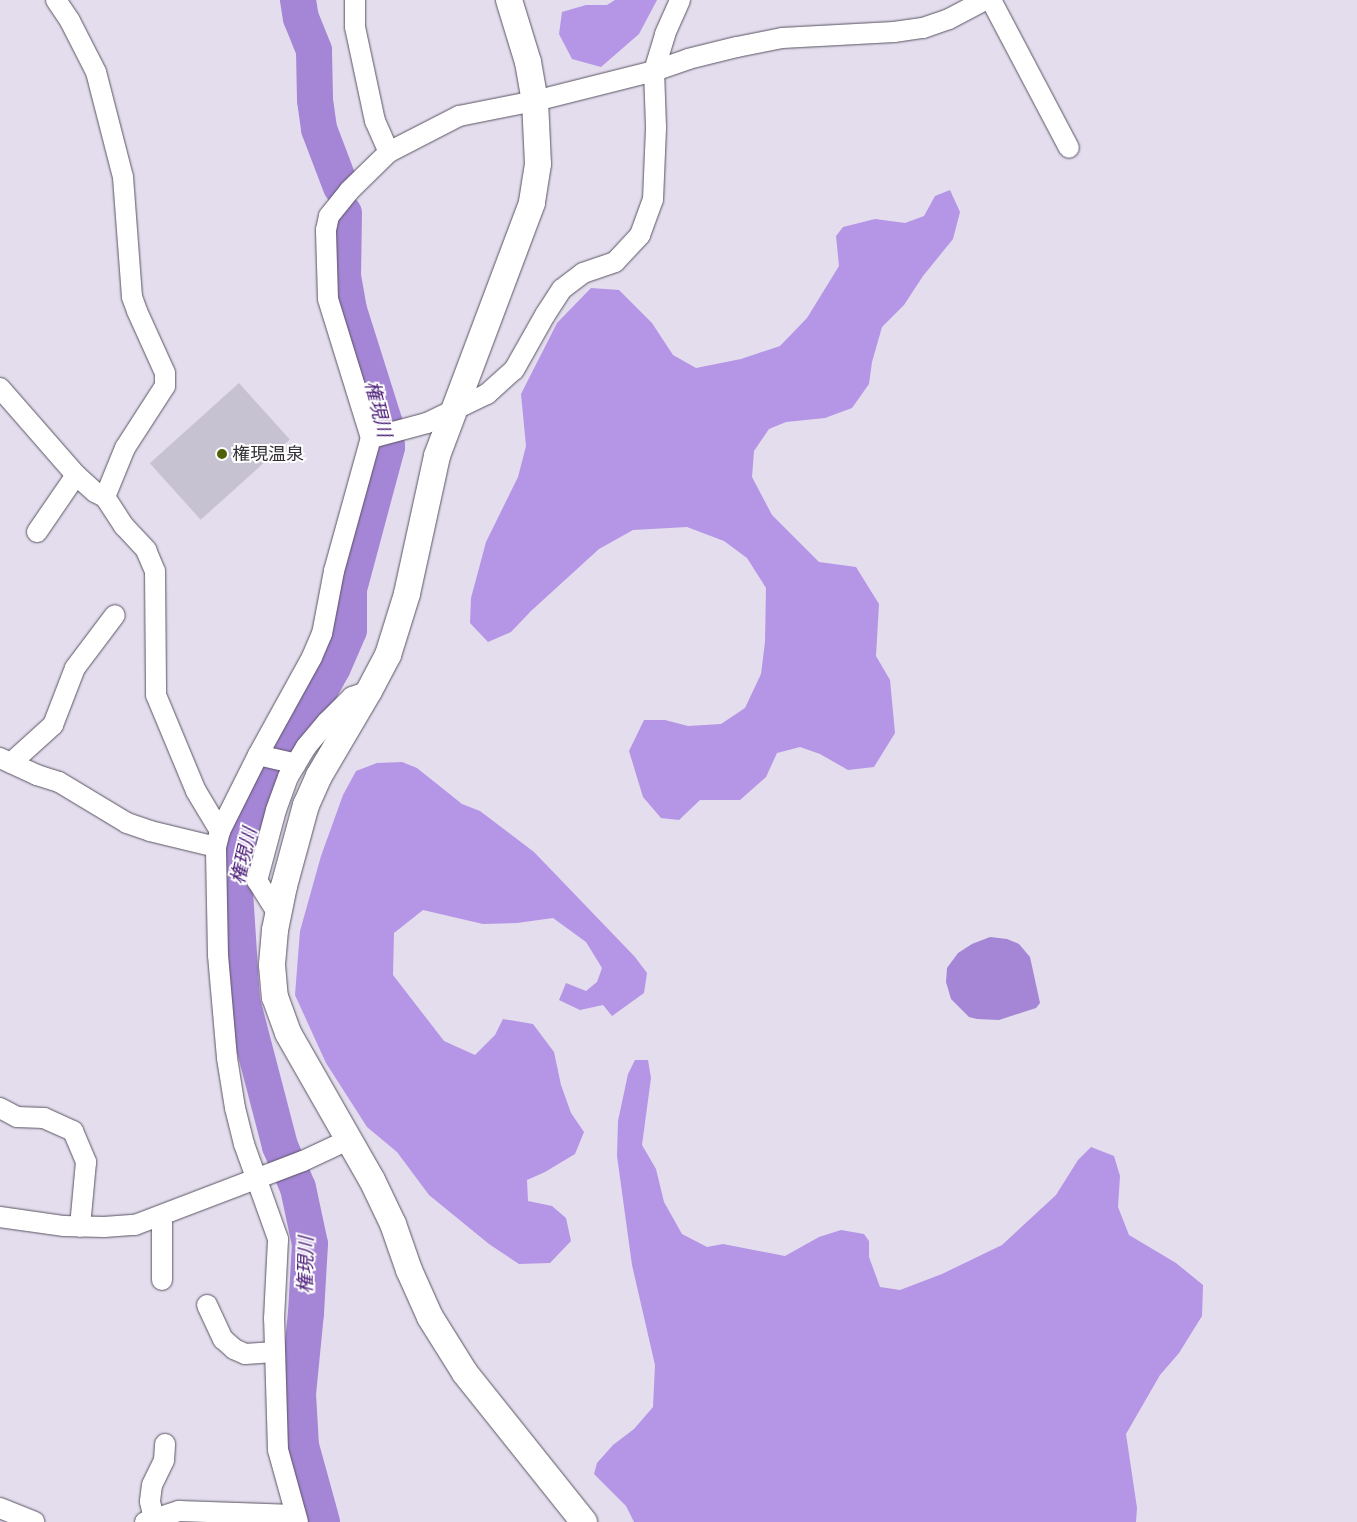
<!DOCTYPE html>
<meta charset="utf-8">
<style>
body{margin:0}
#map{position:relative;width:1357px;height:1522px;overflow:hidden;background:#e3dded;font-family:"Space Grotesk","Noto Sans JP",sans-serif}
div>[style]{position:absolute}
.forest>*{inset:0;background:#b595e6}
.water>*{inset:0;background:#a585d5}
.river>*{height:36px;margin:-18px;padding:0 18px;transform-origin:18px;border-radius:18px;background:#a585d5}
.building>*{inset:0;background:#c7c2d1;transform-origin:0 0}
.roads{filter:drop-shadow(0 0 1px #595462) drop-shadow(0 0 1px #595462)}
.minor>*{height:20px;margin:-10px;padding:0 10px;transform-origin:10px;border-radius:10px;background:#fff}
.tertiary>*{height:26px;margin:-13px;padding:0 13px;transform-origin:13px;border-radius:13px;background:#fff}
.dots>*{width:14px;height:14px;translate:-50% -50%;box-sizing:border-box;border:2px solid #fff;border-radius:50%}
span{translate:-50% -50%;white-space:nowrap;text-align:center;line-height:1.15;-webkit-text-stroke:4px #fff;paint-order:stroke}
.poi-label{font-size:18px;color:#333137}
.left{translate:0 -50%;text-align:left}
.water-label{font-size:19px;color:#451573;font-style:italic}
</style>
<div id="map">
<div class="forest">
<div style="clip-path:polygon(615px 0,657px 0,639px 34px,601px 67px,572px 59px,559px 34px,562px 12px,586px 5px,607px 5px)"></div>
<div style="clip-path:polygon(950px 190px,960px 212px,953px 239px,923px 276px,904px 305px,882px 327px,872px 362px,869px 384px,852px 408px,825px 418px,786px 422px,769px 429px,754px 451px,752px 477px,772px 515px,819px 562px,856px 567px,879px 604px,876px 656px,890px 680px,895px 733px,874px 767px,848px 770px,820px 754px,800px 747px,777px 753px,766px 777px,740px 800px,700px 800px,679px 820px,661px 818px,643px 797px,629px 751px,644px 720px,665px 720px,688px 726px,721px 724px,745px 708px,761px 674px,765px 642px,766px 588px,747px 558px,724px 541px,687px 527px,633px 530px,599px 549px,531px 611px,511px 632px,488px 642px,470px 623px,471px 598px,486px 542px,518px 477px,526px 446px,521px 394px,557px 323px,591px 288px,619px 290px,652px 323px,673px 355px,696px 368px,741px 359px,780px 346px,807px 318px,839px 266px,836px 236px,843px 227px,875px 219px,905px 223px,924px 216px,935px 196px)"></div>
<div style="clip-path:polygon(402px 762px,417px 768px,462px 804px,480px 811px,534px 852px,635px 957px,647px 973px,644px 993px,612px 1016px,603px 1005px,580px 1010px,559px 1000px,566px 983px,586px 991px,597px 982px,602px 968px,586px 942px,553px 918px,517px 923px,483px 924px,423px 910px,394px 933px,393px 975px,444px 1041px,475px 1055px,495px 1035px,503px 1019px,533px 1024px,554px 1052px,561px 1085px,571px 1113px,584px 1132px,575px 1154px,545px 1172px,527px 1180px,528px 1201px,552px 1206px,566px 1218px,571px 1241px,550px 1263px,519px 1264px,489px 1244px,429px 1195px,397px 1152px,367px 1127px,326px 1063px,295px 995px,300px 931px,321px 856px,343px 795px,356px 771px,377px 763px)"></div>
<div style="clip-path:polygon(635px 1060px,648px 1060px,651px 1078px,642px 1145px,656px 1169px,664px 1202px,682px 1234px,707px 1247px,723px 1244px,785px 1256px,819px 1237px,841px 1230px,864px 1234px,869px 1241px,869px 1257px,880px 1287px,900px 1290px,942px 1274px,1002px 1245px,1056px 1195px,1078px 1160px,1091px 1147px,1114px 1156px,1120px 1176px,1118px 1207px,1129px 1235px,1176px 1263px,1203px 1285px,1202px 1316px,1179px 1353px,1160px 1375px,1126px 1434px,1137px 1508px,1136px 1522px,634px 1522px,626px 1506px,594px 1474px,597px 1463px,613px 1445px,634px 1429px,653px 1407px,655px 1365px,632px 1265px,617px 1156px,618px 1121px,628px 1074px)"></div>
</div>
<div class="water">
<div style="clip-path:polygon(990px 937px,1007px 939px,1019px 944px,1030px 957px,1040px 1003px,1036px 1008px,999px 1020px,977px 1019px,969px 1017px,951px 999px,946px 982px,947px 968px,958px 953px,972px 944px)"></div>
</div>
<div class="river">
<div style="left:298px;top:0;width:18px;rotate:81deg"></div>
<div style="left:301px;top:18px;width:35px;rotate:68deg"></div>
<div style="left:314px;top:51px;width:49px;rotate:88.8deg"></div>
<div style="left:315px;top:100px;width:29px;rotate:82deg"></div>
<div style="left:319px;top:129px;width:62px;rotate:69.2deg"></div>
<div style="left:322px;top:1522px;width:79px;rotate:-105.4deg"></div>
<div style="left:301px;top:1446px;width:52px;rotate:-93.3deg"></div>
<div style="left:298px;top:1394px;width:81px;rotate:-84.4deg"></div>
<div style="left:306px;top:1313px;width:69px;rotate:-86.7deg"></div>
<div style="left:310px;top:1244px;width:57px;rotate:-102.1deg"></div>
<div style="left:298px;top:1188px;width:46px;rotate:-113.2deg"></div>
<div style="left:280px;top:1146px;width:151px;rotate:-104.6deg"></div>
<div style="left:242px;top:1000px;width:107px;rotate:-93.7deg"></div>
<div style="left:235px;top:893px;width:25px;rotate:-85deg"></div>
<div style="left:237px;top:868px;width:94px;rotate:-72deg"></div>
<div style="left:266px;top:779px;width:35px;rotate:-65deg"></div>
<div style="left:281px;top:747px;width:52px;rotate:-53.6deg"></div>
<div style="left:312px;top:705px;width:43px;rotate:-61.1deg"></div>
<div style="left:333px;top:667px;width:40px;rotate:-66.6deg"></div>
<div style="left:349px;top:630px;width:41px;rotate:-90deg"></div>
<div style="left:349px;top:589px;width:147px;rotate:-75deg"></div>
<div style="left:387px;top:447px;width:23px;rotate:-95deg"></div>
<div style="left:385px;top:424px;width:120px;rotate:-107.5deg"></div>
<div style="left:349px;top:310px;width:35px;rotate:-100deg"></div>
<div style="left:343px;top:276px;width:63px;rotate:-89.1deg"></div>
</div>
<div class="building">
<div style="left:239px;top:383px;width:76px;height:120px;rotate:48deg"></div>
</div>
<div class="roads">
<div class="minor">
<div style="left:56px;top:0;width:25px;rotate:56deg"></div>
<div style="left:70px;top:21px;width:57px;rotate:63deg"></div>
<div style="left:96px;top:72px;width:108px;rotate:75.6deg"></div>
<div style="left:123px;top:177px;width:120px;rotate:85.7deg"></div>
<div style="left:132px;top:297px;width:15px;rotate:70deg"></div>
<div style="left:137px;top:311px;width:68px;rotate:65.7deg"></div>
<div style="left:165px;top:373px;width:13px;rotate:90deg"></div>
<div style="left:165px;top:386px;width:74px;rotate:122.8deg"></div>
<div style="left:125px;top:448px;width:53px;rotate:112.2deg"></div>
<div style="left:105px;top:497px;width:35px;rotate:57deg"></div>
<div style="left:124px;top:526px;width:33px;rotate:47deg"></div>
<div style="left:146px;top:550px;width:23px;rotate:67deg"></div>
<div style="left:155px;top:571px;width:124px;rotate:89.5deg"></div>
<div style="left:156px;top:695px;width:104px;rotate:67.4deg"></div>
<div style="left:196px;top:791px;width:47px;rotate:59deg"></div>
<div style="left:355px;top:0;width:27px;rotate:90deg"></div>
<div style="left:355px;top:27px;width:96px;rotate:78deg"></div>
<div style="left:375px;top:121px;width:34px;rotate:66deg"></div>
<div style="left:991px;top:0;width:167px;rotate:62.2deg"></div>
<div style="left:0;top:388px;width:116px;rotate:48.9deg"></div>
<div style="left:76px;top:475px;width:25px;rotate:42deg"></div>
<div style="left:95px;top:492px;width:11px;rotate:27deg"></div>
<div style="left:371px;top:438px;width:58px;rotate:-15deg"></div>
<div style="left:427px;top:423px;width:67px;rotate:-25.8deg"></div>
<div style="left:487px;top:394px;width:36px;rotate:-42deg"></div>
<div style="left:514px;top:370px;width:63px;rotate:-60.6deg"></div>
<div style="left:545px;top:315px;width:31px;rotate:-57deg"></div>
<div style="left:562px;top:289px;width:26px;rotate:-37deg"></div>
<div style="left:583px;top:273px;width:34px;rotate:-19deg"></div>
<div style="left:615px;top:262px;width:37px;rotate:-47deg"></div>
<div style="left:640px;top:235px;width:37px;rotate:-70deg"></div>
<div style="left:653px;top:200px;width:73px;rotate:-87.6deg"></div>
<div style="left:656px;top:127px;width:56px;rotate:-92deg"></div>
<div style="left:654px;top:71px;width:39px;rotate:-73deg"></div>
<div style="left:665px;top:34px;width:37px;rotate:-66deg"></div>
<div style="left:37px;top:532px;width:69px;rotate:-55.6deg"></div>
<div style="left:258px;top:755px;width:39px;rotate:13deg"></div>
<div style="left:0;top:758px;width:41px;rotate:24.7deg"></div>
<div style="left:37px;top:775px;width:23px;rotate:18deg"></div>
<div style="left:59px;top:782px;width:79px;rotate:31.1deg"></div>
<div style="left:127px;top:823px;width:24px;rotate:19deg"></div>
<div style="left:150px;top:831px;width:68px;rotate:13.6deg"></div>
<div style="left:11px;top:763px;width:57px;rotate:-42.1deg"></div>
<div style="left:53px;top:725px;width:61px;rotate:-68.9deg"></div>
<div style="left:75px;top:668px;width:66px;rotate:-53deg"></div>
<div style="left:278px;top:914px;width:39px;rotate:-122deg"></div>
<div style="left:257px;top:881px;width:73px;rotate:-75deg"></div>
<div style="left:276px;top:810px;width:35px;rotate:-70deg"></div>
<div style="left:288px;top:777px;width:35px;rotate:-59deg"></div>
<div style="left:306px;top:747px;width:33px;rotate:-50deg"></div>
<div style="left:327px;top:722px;width:35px;rotate:-45deg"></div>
<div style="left:352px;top:697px;width:18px;rotate:-19deg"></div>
<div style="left:0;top:1108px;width:19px;rotate:28deg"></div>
<div style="left:17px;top:1117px;width:27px;rotate:2deg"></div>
<div style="left:44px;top:1118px;width:32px;rotate:24deg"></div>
<div style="left:73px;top:1131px;width:34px;rotate:67deg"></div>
<div style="left:86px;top:1162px;width:65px;rotate:95.3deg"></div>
<div style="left:162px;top:1216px;width:64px;rotate:90deg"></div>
<div style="left:0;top:1217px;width:65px;rotate:8deg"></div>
<div style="left:64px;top:1226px;width:40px;rotate:1.4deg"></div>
<div style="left:104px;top:1227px;width:31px;rotate:-4deg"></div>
<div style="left:135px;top:1225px;width:180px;rotate:-20.9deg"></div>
<div style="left:303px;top:1161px;width:52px;rotate:-25.1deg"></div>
<div style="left:207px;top:1305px;width:38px;rotate:65deg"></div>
<div style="left:223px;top:1339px;width:15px;rotate:42deg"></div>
<div style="left:234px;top:1349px;width:12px;rotate:24deg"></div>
<div style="left:245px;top:1354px;width:30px;rotate:-4deg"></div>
<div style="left:0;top:1508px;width:37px;rotate:22deg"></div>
<div style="left:154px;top:1519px;width:18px;rotate:-103deg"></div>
<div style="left:150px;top:1501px;width:16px;rotate:-83deg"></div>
<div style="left:152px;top:1485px;width:28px;rotate:-64deg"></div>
<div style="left:164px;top:1460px;width:16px;rotate:-86deg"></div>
<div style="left:145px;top:1522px;width:36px;rotate:-18deg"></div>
<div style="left:179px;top:1511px;width:116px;rotate:2deg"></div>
<div style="left:298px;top:1522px;width:75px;rotate:-105.5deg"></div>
<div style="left:278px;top:1450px;width:131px;rotate:-91.7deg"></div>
<div style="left:274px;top:1319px;width:80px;rotate:-87.1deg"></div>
<div style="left:278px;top:1239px;width:101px;rotate:-109.7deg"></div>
<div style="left:244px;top:1144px;width:37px;rotate:-104deg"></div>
<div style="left:235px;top:1108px;width:51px;rotate:-99.1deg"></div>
<div style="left:227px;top:1058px;width:103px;rotate:-95deg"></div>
<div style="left:218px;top:955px;width:108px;rotate:-91.1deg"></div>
<div style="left:216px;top:847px;width:16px;rotate:-76deg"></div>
<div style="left:220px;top:831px;width:85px;rotate:-63.4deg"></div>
<div style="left:258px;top:755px;width:112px;rotate:-61.1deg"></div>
<div style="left:312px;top:657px;width:25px;rotate:-67deg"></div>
<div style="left:322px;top:634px;width:64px;rotate:-79.2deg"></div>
<div style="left:334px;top:571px;width:138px;rotate:-74.5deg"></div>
<div style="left:371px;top:438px;width:145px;rotate:-107.2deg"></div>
<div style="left:328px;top:299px;width:69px;rotate:-91.7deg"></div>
<div style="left:326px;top:230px;width:14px;rotate:-78deg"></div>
<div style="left:329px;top:216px;width:32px;rotate:-51deg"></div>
<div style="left:349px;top:191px;width:56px;rotate:-44.3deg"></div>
<div style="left:389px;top:152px;width:79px;rotate:-27.2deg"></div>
<div style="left:459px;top:116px;width:77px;rotate:-11.2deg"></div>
<div style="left:535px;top:101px;width:123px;rotate:-14.1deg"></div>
<div style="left:654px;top:71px;width:36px;rotate:-19deg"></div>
<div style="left:688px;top:59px;width:50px;rotate:-13.8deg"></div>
<div style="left:737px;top:47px;width:46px;rotate:-11.3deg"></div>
<div style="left:782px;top:38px;width:112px;rotate:-3.1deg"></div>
<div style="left:894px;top:32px;width:29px;rotate:-8deg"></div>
<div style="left:923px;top:28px;width:28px;rotate:-19deg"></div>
<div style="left:949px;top:19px;width:41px;rotate:-27.8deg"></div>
</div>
<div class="tertiary">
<div style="left:509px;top:0;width:65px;rotate:73deg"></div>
<div style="left:528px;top:62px;width:40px;rotate:80deg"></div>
<div style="left:535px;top:101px;width:63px;rotate:87.3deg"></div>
<div style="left:538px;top:164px;width:39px;rotate:99deg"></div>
<div style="left:532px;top:203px;width:270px;rotate:110.6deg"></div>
<div style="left:437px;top:456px;width:141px;rotate:102.3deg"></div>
<div style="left:407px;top:594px;width:64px;rotate:107.3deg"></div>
<div style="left:388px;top:655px;width:41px;rotate:117.8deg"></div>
<div style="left:369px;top:691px;width:99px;rotate:120.5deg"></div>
<div style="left:319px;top:776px;width:32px;rotate:114deg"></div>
<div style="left:306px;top:805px;width:84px;rotate:105.2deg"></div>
<div style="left:284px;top:886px;width:45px;rotate:101.6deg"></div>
<div style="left:275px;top:930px;width:35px;rotate:95deg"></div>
<div style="left:272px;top:965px;width:32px;rotate:85deg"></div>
<div style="left:275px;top:997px;width:38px;rotate:70deg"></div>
<div style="left:288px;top:1033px;width:169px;rotate:60.3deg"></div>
<div style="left:372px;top:1180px;width:49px;rotate:64.5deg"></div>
<div style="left:393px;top:1224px;width:49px;rotate:70.8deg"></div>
<div style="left:409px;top:1270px;width:51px;rotate:65.9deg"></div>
<div style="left:430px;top:1317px;width:66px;rotate:58deg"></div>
<div style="left:465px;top:1373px;width:191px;rotate:51.4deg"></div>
</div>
</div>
<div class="dots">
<div style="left:222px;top:454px;background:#4f6209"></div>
</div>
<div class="poi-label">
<span class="left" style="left:232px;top:454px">権現温泉</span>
</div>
<div class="water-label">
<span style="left:378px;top:409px;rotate:76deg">権現川</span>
<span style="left:244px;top:856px;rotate:-77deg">権現川</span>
<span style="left:306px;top:1265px;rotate:-89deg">権現川</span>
</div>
</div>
